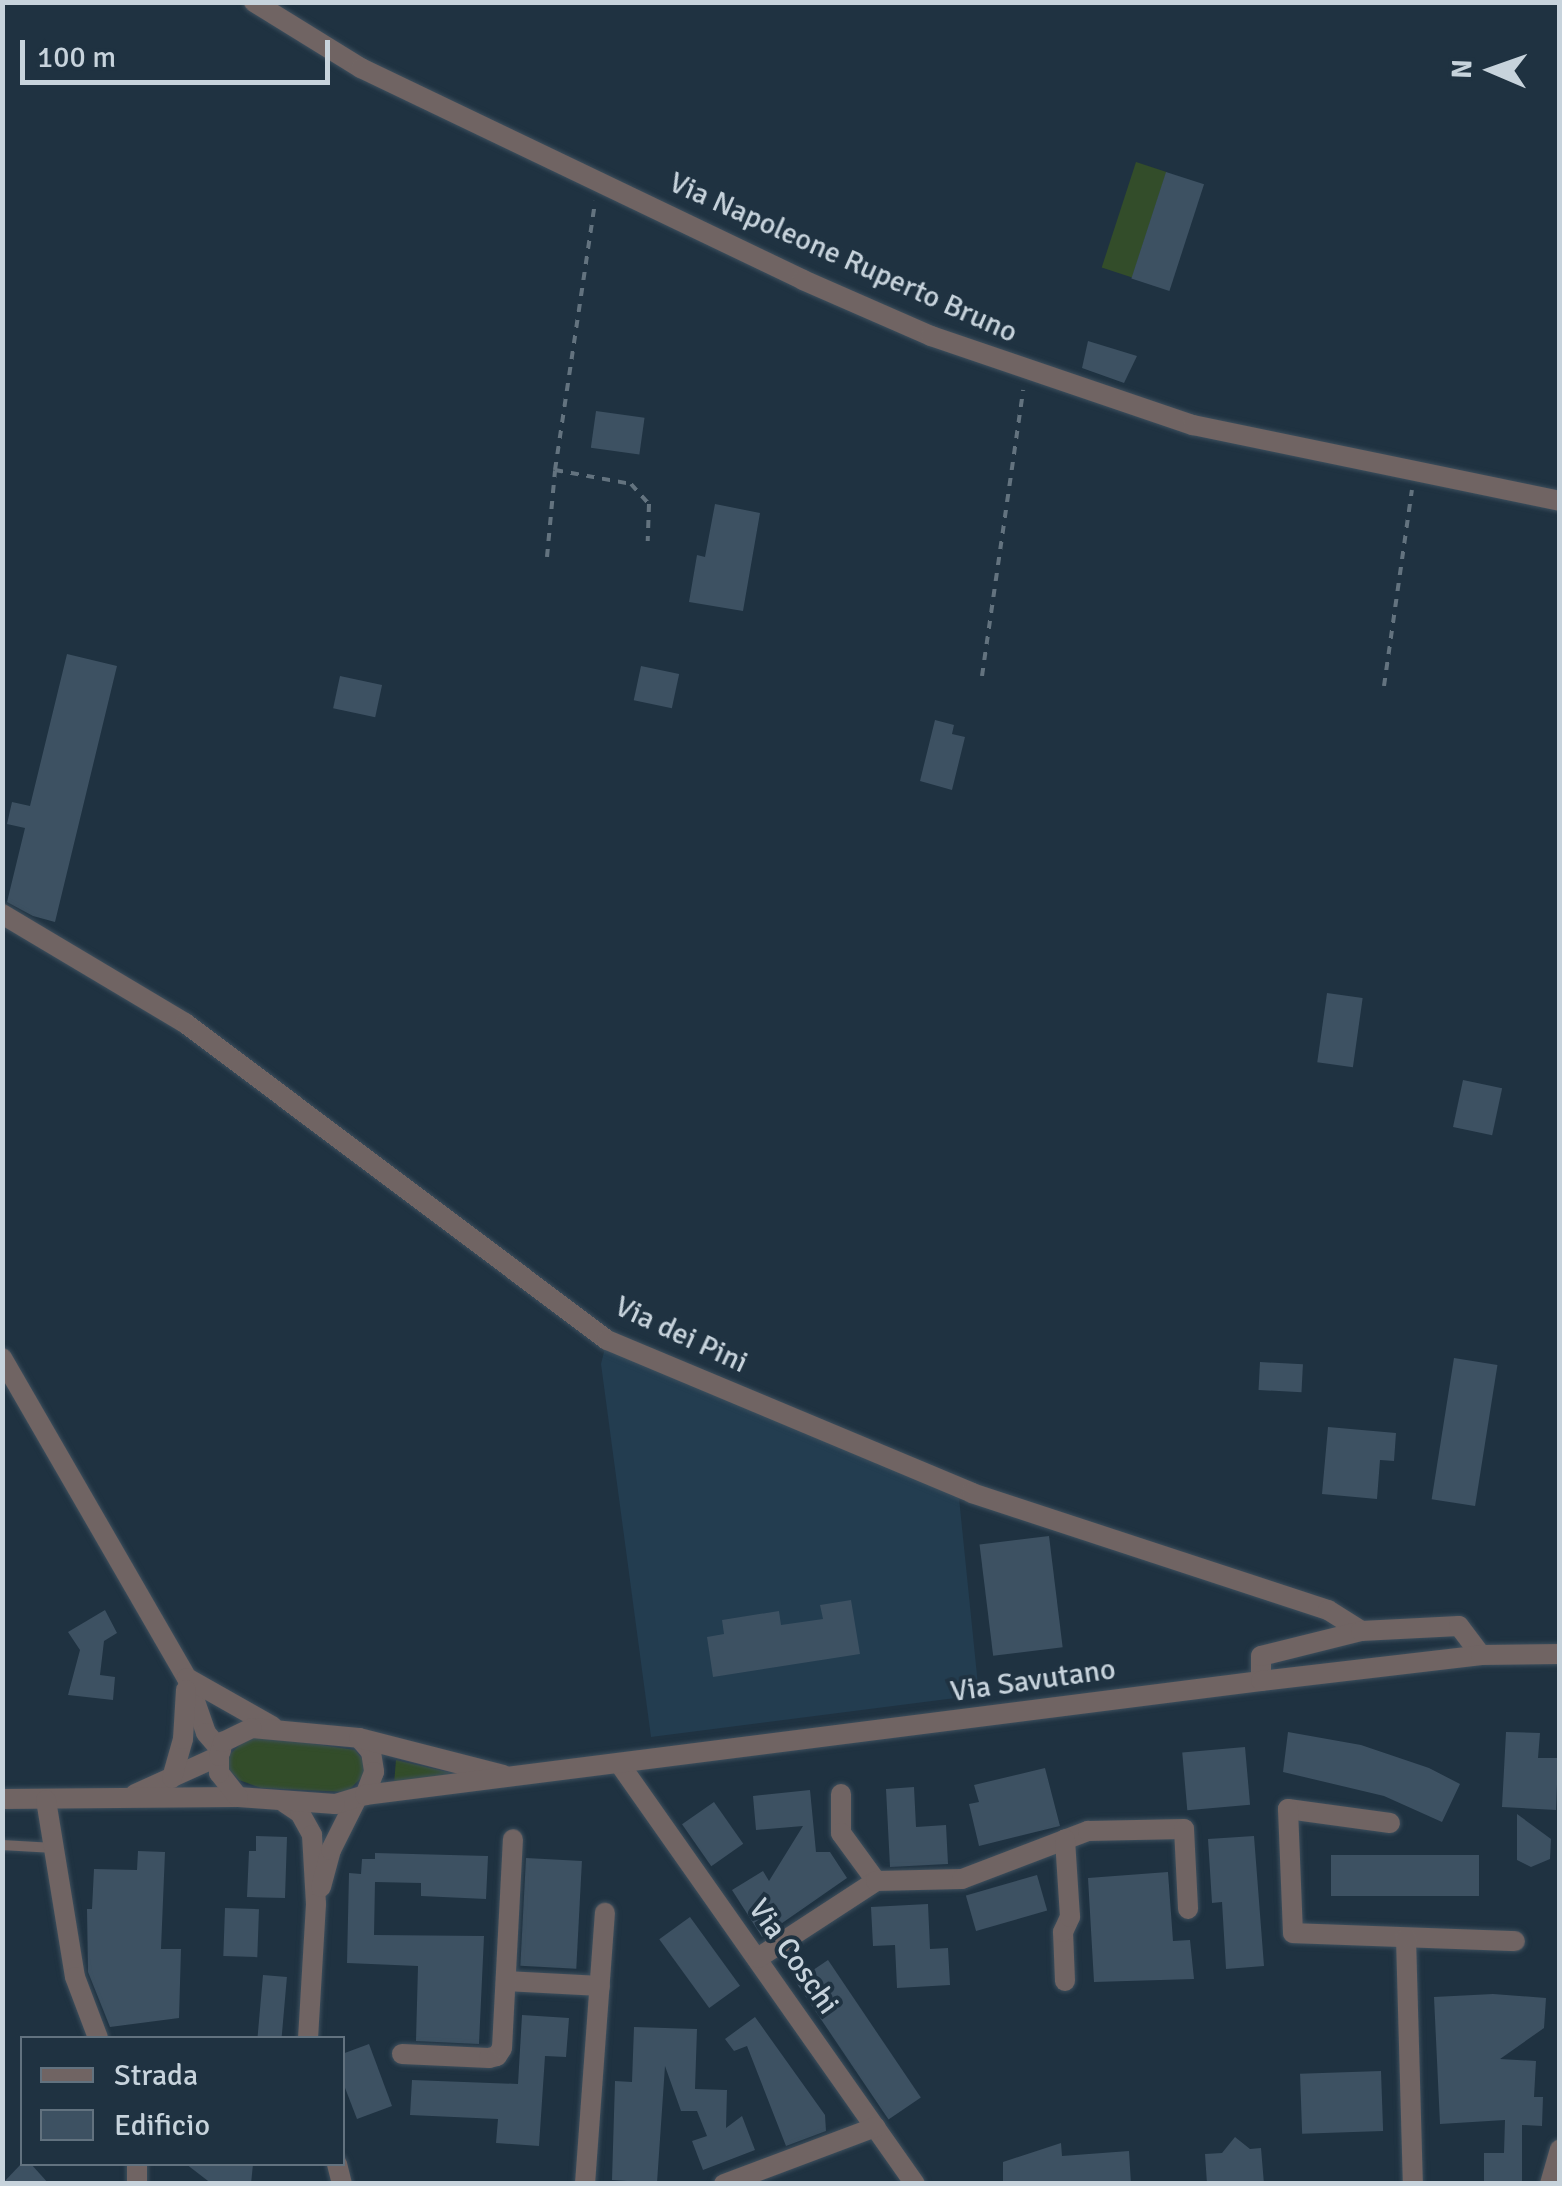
<!DOCTYPE html>
<style>
body{margin:0}
#map{position:relative;width:1562px;height:2186px;overflow:hidden;background:#1f3241;font-family:Signika,sans-serif}
div>[style]{position:absolute}
.built>*{inset:0;background:#233d50}
.green>*{inset:0;background:#334d2a;transform-origin:0 0}
.building>*{inset:0;background:#3d5162;transform-origin:0 0}
.path>*{height:4px;margin-top:-2px;transform-origin:0;background:repeating-linear-gradient(90deg,#63737f 0 8px,transparent 0 16px)}
.roads{filter:drop-shadow(0 0 2px #3d4f5d) drop-shadow(0 0 2px #3d4f5d)}
.service>*{height:10px;margin:-5px;padding:0 5px;transform-origin:5px;border-radius:5px;background:#706463}
.minor>*{height:20px;margin:-10px;padding:0 10px;transform-origin:10px;border-radius:10px;background:#706463}
.tertiary>*{height:20px;margin:-10px;padding:0 10px;transform-origin:10px;border-radius:10px;background:#706463}
span{translate:-50% -50%;white-space:nowrap;text-align:center;line-height:1.15;-webkit-text-stroke:8px #1f3241;paint-order:stroke}
.street-label{font-size:30px;color:#c7d3dc}
.frame{position:absolute;inset:0;border:5px solid #c7d3dc;pointer-events:none}
.legend{position:absolute;left:20px;top:2036px;width:325px;height:130px;box-sizing:border-box;background:#1f3241;border:2px solid #62727f;margin:0;padding:12px 18px;list-style:none;font-size:30px;color:#c7d3dc}
.legend li{display:flex;align-items:center;gap:20px;height:50px}
.legend b{width:50px;border:2px solid #62727f}
.north{position:absolute;left:1442px;top:20px;width:100px;height:100px;-webkit-text-stroke:8px #1f3241;paint-order:stroke;rotate:272deg;font-size:28px;font-weight:700;line-height:40px;text-align:center;color:#c7d3dc}
.north::after{content:'';display:block;margin:auto;width:35px;height:45px;background:#c7d3dc;clip-path:polygon(50% 0,100% 100%,50% 72%,0 100%)}
.scale{position:absolute;left:20px;top:40px;width:310px;height:45px;box-sizing:border-box;border:5px solid #c7d3dc;border-top:0;padding-left:12px;font-size:30px;line-height:35px;white-space:nowrap;color:#c7d3dc;-webkit-text-stroke:8px #1f3241;paint-order:stroke}
</style>
<div id="map">
<div class="built">
<div style="clip-path:polygon(607px 1340px,958px 1488px,979px 1695px,651px 1737px,601px 1364px)"></div>
</div>
<div class="green">
<div style="left:1136px;top:162px;width:32px;height:111px;rotate:18deg"></div>
<div style="clip-path:polygon(267px 1737px,355px 1750px,364px 1761px,364px 1775px,347px 1792px,261px 1788px,239px 1780px,228px 1769px,229px 1755px,246px 1739px)"></div>
<div style="clip-path:polygon(396px 1760px,452px 1773px,452px 1777px,394px 1784px)"></div>
</div>
<div class="building">
<div style="left:1166px;top:172px;width:40px;height:112px;rotate:18deg"></div>
<div style="clip-path:polygon(1088px 341px,1137px 356px,1124px 383px,1082px 368px)"></div>
<div style="left:596px;top:411px;width:49px;height:37px;rotate:8deg"></div>
<div style="clip-path:polygon(715px 504px,760px 513px,743px 611px,689px 602px,697px 555px,705px 557px)"></div>
<div style="clip-path:polygon(67px 654px,117px 666px,55px 922px,33px 916px,7px 902px,25px 828px,7px 824px,12px 802px,30px 806px)"></div>
<div style="left:641px;top:666px;width:39px;height:35px;rotate:12deg"></div>
<div style="left:340px;top:676px;width:43px;height:33px;rotate:12deg"></div>
<div style="clip-path:polygon(935px 720px,954px 725px,952px 734px,965px 737px,952px 790px,920px 781px)"></div>
<div style="left:1327px;top:993px;width:36px;height:70px;rotate:8deg"></div>
<div style="left:1463px;top:1080px;width:40px;height:48px;rotate:12deg"></div>
<div style="left:1454px;top:1358px;width:44px;height:143px;rotate:9deg"></div>
<div style="left:1260px;top:1362px;width:43px;height:28px;rotate:3deg"></div>
<div style="clip-path:polygon(1328px 1427px,1396px 1433px,1394px 1461px,1380px 1460px,1377px 1499px,1322px 1494px)"></div>
<div style="left:1049px;top:1536px;width:112px;height:70px;rotate:83deg"></div>
<div style="clip-path:polygon(851px 1600px,860px 1654px,713px 1677px,707px 1637px,724px 1634px,722px 1620px,779px 1611px,781px 1625px,823px 1619px,820px 1605px)"></div>
<div style="clip-path:polygon(105px 1610px,117px 1633px,104px 1641px,100px 1675px,115px 1677px,113px 1700px,68px 1695px,80px 1650px,68px 1632px)"></div>
<div style="clip-path:polygon(1288px 1732px,1361px 1745px,1429px 1768px,1460px 1784px,1442px 1822px,1384px 1796px,1283px 1772px)"></div>
<div style="clip-path:polygon(1506px 1732px,1540px 1733px,1538px 1758px,1558px 1758px,1556px 1810px,1502px 1807px)"></div>
<div style="left:1245px;top:1747px;width:58px;height:63px;rotate:85deg"></div>
<div style="clip-path:polygon(1045px 1768px,1060px 1826px,979px 1846px,969px 1804px,979px 1802px,974px 1785px)"></div>
<div style="clip-path:polygon(914px 1787px,916px 1827px,946px 1825px,948px 1864px,890px 1867px,886px 1789px)"></div>
<div style="clip-path:polygon(810px 1790px,816px 1852px,830px 1852px,847px 1878px,762px 1937px,732px 1890px,763px 1871px,769px 1881px,803px 1826px,756px 1830px,753px 1796px)"></div>
<div style="left:714px;top:1802px;width:51px;height:39px;rotate:55deg"></div>
<div style="clip-path:polygon(1517px 1814px,1551px 1839px,1550px 1859px,1531px 1867px,1517px 1860px)"></div>
<div style="clip-path:polygon(256px 1836px,287px 1837px,285px 1898px,247px 1897px,249px 1851px,256px 1851px)"></div>
<div style="clip-path:polygon(1254px 1836px,1264px 1966px,1226px 1969px,1222px 1902px,1212px 1903px,1208px 1839px)"></div>
<div style="clip-path:polygon(138px 1851px,165px 1852px,161px 1949px,181px 1949px,179px 2018px,110px 2027px,88px 1972px,87px 1909px,92px 1909px,94px 1869px,137px 1870px)"></div>
<div style="clip-path:polygon(375px 1853px,488px 1856px,486px 1899px,421px 1896px,421px 1883px,375px 1882px,374px 1935px,484px 1936px,479px 2044px,416px 2041px,418px 1966px,347px 1963px,349px 1873px,361px 1874px,362px 1859px,375px 1859px)"></div>
<div style="left:1479px;top:1855px;width:41px;height:148px;rotate:90deg"></div>
<div style="left:526px;top:1858px;width:56px;height:108px;rotate:3deg"></div>
<div style="clip-path:polygon(1168px 1872px,1173px 1941px,1190px 1940px,1194px 1979px,1094px 1982px,1088px 1878px)"></div>
<div style="left:1037px;top:1875px;width:37px;height:74px;rotate:74deg"></div>
<div style="clip-path:polygon(928px 1904px,930px 1949px,948px 1948px,950px 1985px,897px 1988px,895px 1945px,873px 1946px,871px 1907px)"></div>
<div style="left:225px;top:1908px;width:34px;height:48px;rotate:2deg"></div>
<div style="left:690px;top:1917px;width:85px;height:38px;rotate:54deg"></div>
<div style="left:828px;top:1960px;width:166px;height:39px;rotate:56deg"></div>
<div style="left:263px;top:1975px;width:24px;height:63px;rotate:5deg"></div>
<div style="clip-path:polygon(1493px 1994px,1546px 1998px,1544px 2028px,1500px 2059px,1536px 2061px,1534px 2097px,1543px 2097px,1542px 2126px,1522px 2125px,1522px 2181px,1484px 2181px,1484px 2153px,1504px 2153px,1505px 2120px,1440px 2124px,1434px 1997px)"></div>
<div style="clip-path:polygon(522px 2015px,569px 2018px,566px 2057px,545px 2056px,539px 2146px,496px 2143px,498px 2119px,410px 2115px,412px 2080px,518px 2084px)"></div>
<div style="clip-path:polygon(755px 2017px,825px 2115px,826px 2131px,786px 2146px,747px 2046px,734px 2051px,725px 2039px)"></div>
<div style="clip-path:polygon(634px 2027px,697px 2029px,695px 2089px,727px 2090px,726px 2128px,742px 2116px,755px 2150px,703px 2170px,692px 2141px,707px 2136px,697px 2111px,681px 2111px,665px 2066px,657px 2183px,612px 2180px,615px 2081px,632px 2082px)"></div>
<div style="clip-path:polygon(369px 2044px,392px 2106px,357px 2119px,342px 2080px,342px 2054px)"></div>
<div style="left:1381px;top:2071px;width:60px;height:81px;rotate:88deg"></div>
<div style="clip-path:polygon(1235px 2137px,1250px 2149px,1261px 2148px,1264px 2184px,1207px 2184px,1205px 2154px,1222px 2153px)"></div>
<div style="clip-path:polygon(1061px 2143px,1062px 2156px,1129px 2151px,1131px 2184px,1003px 2184px,1003px 2162px)"></div>
<div style="clip-path:polygon(22px 2163px,31px 2164px,49px 2184px,2px 2184px)"></div>
<div style="clip-path:polygon(186px 2164px,253px 2164px,251px 2184px,212px 2184px)"></div>
</div>
<div class="path">
<div style="left:555px;top:470px;width:77px;rotate:10.4deg"></div>
<div style="left:631px;top:484px;width:27px;rotate:48deg"></div>
<div style="left:649px;top:504px;width:37px;rotate:92deg"></div>
<div style="left:547px;top:557px;width:87px;rotate:-84.7deg"></div>
<div style="left:555px;top:470px;width:272px;rotate:-81.5deg"></div>
<div style="left:982px;top:676px;width:289px;rotate:-81.8deg"></div>
<div style="left:1384px;top:686px;width:198px;rotate:-81.9deg"></div>
</div>
<div class="roads">
<div class="service">
<div style="left:2px;top:1845px;width:52px;rotate:3.3deg"></div>
</div>
<div class="minor">
<div style="left:254px;top:2px;width:126px;rotate:31.7deg"></div>
<div style="left:361px;top:68px;width:490px;rotate:25.6deg"></div>
<div style="left:803px;top:280px;width:140px;rotate:23.6deg"></div>
<div style="left:931px;top:336px;width:277px;rotate:18.8deg"></div>
<div style="left:1193px;top:425px;width:375px;rotate:11.7deg"></div>
<div style="left:2px;top:914px;width:213px;rotate:30.8deg"></div>
<div style="left:185px;top:1023px;width:528px;rotate:36.91deg"></div>
<div style="left:607px;top:1340px;width:396px;rotate:22.7deg"></div>
<div style="left:972px;top:1493px;width:375px;rotate:18.2deg"></div>
<div style="left:1328px;top:1610px;width:39px;rotate:32deg"></div>
<div style="left:1261px;top:1681px;width:25px;rotate:-90deg"></div>
<div style="left:1261px;top:1656px;width:103px;rotate:-14deg"></div>
<div style="left:1361px;top:1631px;width:98px;rotate:-2.9deg"></div>
<div style="left:1459px;top:1626px;width:36px;rotate:53deg"></div>
<div style="left:621px;top:1766px;width:511px;rotate:54.88deg"></div>
<div style="left:135px;top:1794px;width:92px;rotate:-24.3deg"></div>
<div style="left:841px;top:1794px;width:39px;rotate:90deg"></div>
<div style="left:841px;top:1833px;width:59px;rotate:53.9deg"></div>
<div style="left:2px;top:1799px;width:236px;rotate:-0.5deg"></div>
<div style="left:46px;top:1800px;width:179px;rotate:80.7deg"></div>
<div style="left:75px;top:1977px;width:65px;rotate:69.3deg"></div>
<div style="left:285px;top:1803px;width:18px;rotate:34deg"></div>
<div style="left:300px;top:1813px;width:25px;rotate:61deg"></div>
<div style="left:312px;top:1835px;width:69px;rotate:86.7deg"></div>
<div style="left:316px;top:1904px;width:134px;rotate:93.4deg"></div>
<div style="left:1390px;top:1823px;width:103px;rotate:-172.2deg"></div>
<div style="left:1288px;top:1809px;width:124px;rotate:87.7deg"></div>
<div style="left:1293px;top:1933px;width:222px;rotate:2.1deg"></div>
<div style="left:321px;top:1887px;width:38px;rotate:-75deg"></div>
<div style="left:331px;top:1850px;width:54px;rotate:-63.4deg"></div>
<div style="left:1406px;top:1938px;width:246px;rotate:88.4deg"></div>
<div style="left:758px;top:1958px;width:141px;rotate:-33.1deg"></div>
<div style="left:876px;top:1881px;width:86px;rotate:-1.3deg"></div>
<div style="left:962px;top:1879px;width:135px;rotate:-20.9deg"></div>
<div style="left:1088px;top:1831px;width:96px;rotate:-1.2deg"></div>
<div style="left:1184px;top:1829px;width:80px;rotate:87.1deg"></div>
<div style="left:506px;top:1981px;width:94px;rotate:3deg"></div>
<div style="left:1065px;top:1981px;width:49px;rotate:-92.3deg"></div>
<div style="left:1063px;top:1932px;width:17px;rotate:-65deg"></div>
<div style="left:1070px;top:1917px;width:78px;rotate:-93.7deg"></div>
<div style="left:402px;top:2054px;width:87px;rotate:2.6deg"></div>
<div style="left:489px;top:2058px;width:8px;rotate:-14deg"></div>
<div style="left:497px;top:2056px;width:9px;rotate:-58deg"></div>
<div style="left:502px;top:2048px;width:209px;rotate:-87deg"></div>
<div style="left:337px;top:2164px;width:21px;rotate:76deg"></div>
<div style="left:137px;top:2184px;width:20px;rotate:-90deg"></div>
<div style="left:585px;top:2184px;width:272px;rotate:-85.8deg"></div>
<div style="left:724px;top:2184px;width:162px;rotate:-20.6deg"></div>
<div style="left:1550px;top:2184px;width:36px;rotate:-74deg"></div>
</div>
<div class="tertiary">
<div style="left:2px;top:1358px;width:370px;rotate:60deg"></div>
<div style="left:187px;top:1678px;width:58px;rotate:70.9deg"></div>
<div style="left:206px;top:1733px;width:23px;rotate:49deg"></div>
<div style="left:187px;top:1678px;width:98px;rotate:29.5deg"></div>
<div style="left:252px;top:1728px;width:107px;rotate:5.3deg"></div>
<div style="left:359px;top:1738px;width:18px;rotate:49deg"></div>
<div style="left:371px;top:1752px;width:20px;rotate:81deg"></div>
<div style="left:374px;top:1772px;width:25px;rotate:111deg"></div>
<div style="left:365px;top:1795px;width:31px;rotate:163deg"></div>
<div style="left:335px;top:1804px;width:97px;rotate:-175.9deg"></div>
<div style="left:238px;top:1797px;width:31px;rotate:-128deg"></div>
<div style="left:219px;top:1773px;width:17px;rotate:-90deg"></div>
<div style="left:219px;top:1756px;width:15px;rotate:-74deg"></div>
<div style="left:223px;top:1742px;width:32px;rotate:-26deg"></div>
<div style="left:359px;top:1738px;width:149px;rotate:14.4deg"></div>
<div style="left:172px;top:1778px;width:41px;rotate:-74.2deg"></div>
<div style="left:183px;top:1739px;width:49px;rotate:-86.5deg"></div>
<div style="left:365px;top:1795px;width:903px;rotate:-7.25deg"></div>
<div style="left:1261px;top:1681px;width:222px;rotate:-6.7deg"></div>
<div style="left:1481px;top:1655px;width:79px;rotate:-0.7deg"></div>
</div>
</div>
<div class="street-label">
<span style="left:843px;top:258px;rotate:24deg">Via Napoleone Ruperto Bruno</span>
<span style="left:681px;top:1335px;rotate:25deg">Via dei Pini</span>
<span style="left:1033px;top:1681px;rotate:-8deg">Via Savutano</span>
<span style="left:793px;top:1957px;rotate:55deg">Via Coschi</span>
</div>
<div class="frame"></div>
<ul class="legend">
<li><b style="height:12px;background:#706463"></b>Strada</li>
<li><b style="height:28px;background:#3d5162"></b>Edificio</li>
</ul>
<div class="north">N</div>
<div class="scale">100 m</div>
</div>
